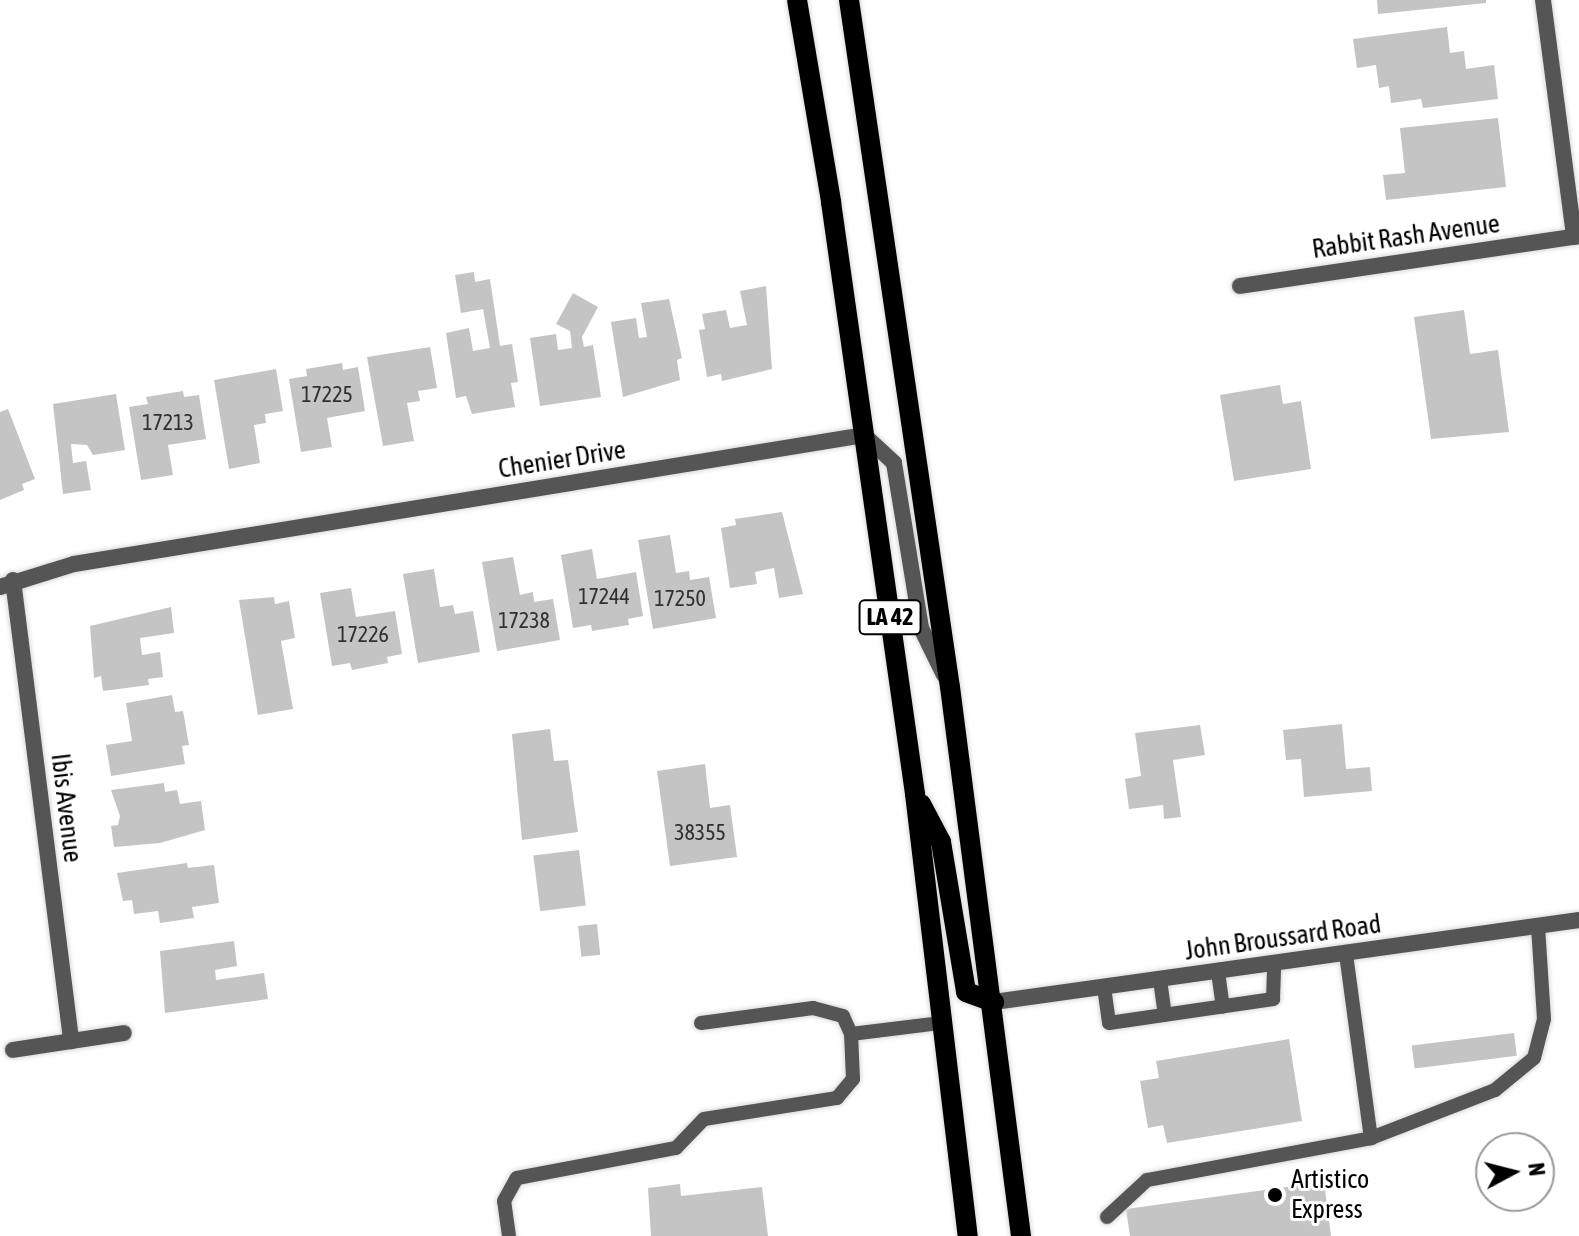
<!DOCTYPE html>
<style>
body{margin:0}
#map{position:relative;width:1579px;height:1236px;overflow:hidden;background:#fff;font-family:"Asap Condensed",sans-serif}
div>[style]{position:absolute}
.building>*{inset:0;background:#c4c4c4;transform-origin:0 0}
.roads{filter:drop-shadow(0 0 2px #dbdbdb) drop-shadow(0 0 2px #dbdbdb)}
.service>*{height:14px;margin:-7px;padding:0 7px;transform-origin:7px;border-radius:7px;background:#555}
.minor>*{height:16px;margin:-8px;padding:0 8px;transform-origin:8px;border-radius:8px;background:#555}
.primary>*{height:20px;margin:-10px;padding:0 10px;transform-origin:10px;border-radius:10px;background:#000}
.dots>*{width:22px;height:22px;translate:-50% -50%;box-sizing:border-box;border:4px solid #fff;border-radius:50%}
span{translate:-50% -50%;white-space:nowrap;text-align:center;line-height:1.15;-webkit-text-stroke:6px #fff;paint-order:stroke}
.number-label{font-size:22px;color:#313131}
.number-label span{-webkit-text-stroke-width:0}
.shield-label span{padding:2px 6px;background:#fff;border:2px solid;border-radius:6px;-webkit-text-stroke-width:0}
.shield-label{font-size:24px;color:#000;font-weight:700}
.street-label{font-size:26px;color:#000}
.poi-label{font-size:26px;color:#000}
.left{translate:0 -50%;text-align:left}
.north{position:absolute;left:1475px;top:1132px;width:80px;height:80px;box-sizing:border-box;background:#fff;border:2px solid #999;border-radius:50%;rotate:83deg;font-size:22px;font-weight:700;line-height:32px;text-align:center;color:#000}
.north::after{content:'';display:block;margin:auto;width:28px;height:36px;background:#000;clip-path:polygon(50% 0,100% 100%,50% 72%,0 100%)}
</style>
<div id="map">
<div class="building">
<div style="clip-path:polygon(1377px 0,1486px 0,1486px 3px,1378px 14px)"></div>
<div style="clip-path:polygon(1447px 27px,1450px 53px,1464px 51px,1466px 69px,1494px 65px,1498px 99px,1423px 108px,1421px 99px,1391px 103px,1389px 86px,1379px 88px,1376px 65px,1357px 68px,1353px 39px)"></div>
<div style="clip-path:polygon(1498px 118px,1506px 187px,1386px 200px,1383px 175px,1405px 173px,1400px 128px)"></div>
<div style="clip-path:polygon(474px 272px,475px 282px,490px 279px,500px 346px,512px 344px,518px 382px,511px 383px,515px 407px,472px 414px,466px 396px,456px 398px,446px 333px,469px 328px,473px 351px,490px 348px,483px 309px,461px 313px,455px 275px)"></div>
<div style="clip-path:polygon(766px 286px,772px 369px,722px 381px,721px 374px,707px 377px,699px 330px,705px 329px,702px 314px,726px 310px,730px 328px,747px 325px,740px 291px)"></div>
<div style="clip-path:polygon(573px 293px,598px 307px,582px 337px,584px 347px,593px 345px,601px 397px,540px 406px,530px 338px,556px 334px,558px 350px,572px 348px,570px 331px,556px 324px)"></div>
<div style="clip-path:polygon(669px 299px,682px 358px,677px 360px,680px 380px,623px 397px,611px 322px,636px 318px,639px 338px,647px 337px,641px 303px)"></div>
<div style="clip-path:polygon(1464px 310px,1470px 354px,1498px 350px,1509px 432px,1431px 439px,1414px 317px)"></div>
<div style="clip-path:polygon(430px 347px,437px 388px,418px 391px,420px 401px,407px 403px,414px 441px,383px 446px,367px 357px)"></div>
<div style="clip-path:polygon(342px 363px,343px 370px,358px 367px,365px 411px,327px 418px,332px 447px,301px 452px,289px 379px,307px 376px,306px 369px)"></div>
<div style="clip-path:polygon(276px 369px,283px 411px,265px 414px,266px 423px,254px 425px,260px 463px,229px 469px,214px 380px)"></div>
<div style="clip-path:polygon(1280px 385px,1283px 404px,1301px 401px,1311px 469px,1234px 481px,1220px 395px)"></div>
<div style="clip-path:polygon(183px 391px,184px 397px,199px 395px,206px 439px,168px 445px,173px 475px,141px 480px,129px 407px,148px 404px,146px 397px)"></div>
<div style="clip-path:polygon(116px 394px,125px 450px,93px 455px,87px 445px,71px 444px,73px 463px,86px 461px,91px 490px,63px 494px,53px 404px)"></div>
<div style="clip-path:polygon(8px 409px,35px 479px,22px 484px,24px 490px,0 500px,0 412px)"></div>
<div style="clip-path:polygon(782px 512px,803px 594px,779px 598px,774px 568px,755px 572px,757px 584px,730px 588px,721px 528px,736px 525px,735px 519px)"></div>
<div style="clip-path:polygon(670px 535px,676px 573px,689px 571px,690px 580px,709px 577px,716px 618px,653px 629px,638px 540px)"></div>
<div style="clip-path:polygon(592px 549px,597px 579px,636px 572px,643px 616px,628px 619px,629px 625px,592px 631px,591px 625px,573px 628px,561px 555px)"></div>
<div style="clip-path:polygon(513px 557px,520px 595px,533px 592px,534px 602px,553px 599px,560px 640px,497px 651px,482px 562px)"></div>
<div style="clip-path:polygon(434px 569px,440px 607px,453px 605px,455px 614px,473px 611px,480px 652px,418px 663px,403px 574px)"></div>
<div style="clip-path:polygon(351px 588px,356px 617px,395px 611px,402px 654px,387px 657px,388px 663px,352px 670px,350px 663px,332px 666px,320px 593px)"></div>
<div style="clip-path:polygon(274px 597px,275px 604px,289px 601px,295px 638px,281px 641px,293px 709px,258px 715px,239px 600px)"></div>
<div style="clip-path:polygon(171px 607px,174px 633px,140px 638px,142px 655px,160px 652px,163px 677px,148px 679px,149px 685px,103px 691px,101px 676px,94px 678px,90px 626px)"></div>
<div style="clip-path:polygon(172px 695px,175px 712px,183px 711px,189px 745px,182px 746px,185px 764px,111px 776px,106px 745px,132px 741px,126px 703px)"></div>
<div style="clip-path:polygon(1342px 724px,1346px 769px,1370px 767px,1372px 791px,1304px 797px,1301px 759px,1286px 760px,1283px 730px)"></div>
<div style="clip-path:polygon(1200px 725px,1205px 755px,1173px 760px,1181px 817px,1164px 819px,1163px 805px,1129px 809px,1125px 779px,1141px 776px,1135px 733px)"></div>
<div style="clip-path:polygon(550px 729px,554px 761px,568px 760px,578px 832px,522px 840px,512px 734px)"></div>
<div style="clip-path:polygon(705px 764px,710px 808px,730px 805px,737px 857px,670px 866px,657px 771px)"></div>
<div style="clip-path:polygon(164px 783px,165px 792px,177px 790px,180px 804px,201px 801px,205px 830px,160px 843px,114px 847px,111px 826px,118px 825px,120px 816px,111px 790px)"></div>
<div style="left:579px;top:850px;width:56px;height:46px;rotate:83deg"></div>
<div style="clip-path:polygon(187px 863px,188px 868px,214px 865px,219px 903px,192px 907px,194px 918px,160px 923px,158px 911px,134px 914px,132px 900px,123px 901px,117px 873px)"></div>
<div style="left:597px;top:924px;width:31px;height:19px;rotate:84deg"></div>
<div style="clip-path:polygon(234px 941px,237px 966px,215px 970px,216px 980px,264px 973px,268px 999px,165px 1013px,160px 951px)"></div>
<div style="left:1514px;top:1033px;width:23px;height:103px;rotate:83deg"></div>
<div style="clip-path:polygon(1289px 1039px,1302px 1121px,1167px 1143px,1163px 1125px,1148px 1128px,1140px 1081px,1159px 1078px,1156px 1061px)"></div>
<div style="clip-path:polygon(1324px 1182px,1331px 1236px,1130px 1236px,1126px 1209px)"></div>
<div style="clip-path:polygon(680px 1184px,681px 1196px,762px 1187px,768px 1236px,651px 1236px,648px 1188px)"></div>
</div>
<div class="roads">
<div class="service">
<div style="left:1346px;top:954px;width:186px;rotate:82.3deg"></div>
<div style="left:1218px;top:972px;width:35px;rotate:82deg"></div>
<div style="left:1160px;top:980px;width:35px;rotate:82deg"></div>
<div style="left:1104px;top:987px;width:36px;rotate:82deg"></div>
<div style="left:1109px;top:1023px;width:166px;rotate:-8.3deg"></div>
<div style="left:1273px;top:999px;width:35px;rotate:-88deg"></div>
<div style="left:701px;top:1023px;width:113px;rotate:-7.6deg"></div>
<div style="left:813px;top:1008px;width:31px;rotate:15deg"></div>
<div style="left:843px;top:1016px;width:20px;rotate:66deg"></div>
<div style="left:1107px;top:1217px;width:54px;rotate:-42.8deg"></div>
<div style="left:1147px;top:1180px;width:228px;rotate:-10.6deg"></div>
<div style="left:1371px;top:1138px;width:133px;rotate:-21.2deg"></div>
<div style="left:1495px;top:1090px;width:50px;rotate:-39.4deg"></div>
<div style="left:1534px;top:1058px;width:40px;rotate:-75.6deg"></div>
<div style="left:1544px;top:1019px;width:93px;rotate:-93.7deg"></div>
<div style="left:509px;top:1236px;width:35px;rotate:-98deg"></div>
<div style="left:504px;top:1201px;width:26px;rotate:-61deg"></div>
<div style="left:517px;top:1178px;width:162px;rotate:-10.7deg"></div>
<div style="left:676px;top:1148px;width:40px;rotate:-46deg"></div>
<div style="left:704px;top:1119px;width:135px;rotate:-9deg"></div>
<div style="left:837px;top:1098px;width:25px;rotate:-50deg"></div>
<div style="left:853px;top:1079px;width:45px;rotate:-92.5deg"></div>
<div style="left:851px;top:1034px;width:91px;rotate:-7deg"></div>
</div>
<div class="minor">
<div style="left:1543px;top:0;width:239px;rotate:82.5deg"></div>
<div style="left:1240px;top:286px;width:343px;rotate:-8.4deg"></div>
<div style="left:13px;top:580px;width:465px;rotate:82.8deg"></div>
<div style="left:0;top:587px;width:77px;rotate:-17.3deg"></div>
<div style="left:74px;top:564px;width:800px;rotate:-9.27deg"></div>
<div style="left:864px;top:435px;width:41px;rotate:43deg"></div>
<div style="left:894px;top:463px;width:167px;rotate:80.7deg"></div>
<div style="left:921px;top:628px;width:52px;rotate:63.9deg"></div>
<div style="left:994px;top:1002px;width:591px;rotate:-7.98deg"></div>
<div style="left:13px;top:1050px;width:112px;rotate:-8.7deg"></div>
</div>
<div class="primary">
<div style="left:797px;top:0;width:205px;rotate:80.4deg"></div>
<div style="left:831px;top:202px;width:598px;rotate:81.92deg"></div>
<div style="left:915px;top:794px;width:445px;rotate:83.2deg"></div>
<div style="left:849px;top:0;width:694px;rotate:81.64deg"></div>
<div style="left:950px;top:687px;width:554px;rotate:82.63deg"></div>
<div style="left:921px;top:804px;width:43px;rotate:62.2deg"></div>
<div style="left:941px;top:842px;width:152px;rotate:80.5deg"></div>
<div style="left:966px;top:992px;width:30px;rotate:20deg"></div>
</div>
</div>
<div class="dots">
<div style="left:1275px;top:1195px;background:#000"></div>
</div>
<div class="number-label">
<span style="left:327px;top:395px">17225</span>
<span style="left:168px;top:423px">17213</span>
<span style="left:604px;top:597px">17244</span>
<span style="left:680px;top:599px">17250</span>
<span style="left:524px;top:621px">17238</span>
<span style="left:363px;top:635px">17226</span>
<span style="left:700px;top:833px">38355</span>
</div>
<div class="shield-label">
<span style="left:890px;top:617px">LA 42</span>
</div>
<div class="street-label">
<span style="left:1406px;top:237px;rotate:-8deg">Rabbit Rash Avenue</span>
<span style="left:562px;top:460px;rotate:-9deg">Chenier Drive</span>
<span style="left:66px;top:808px;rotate:83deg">Ibis Avenue</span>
<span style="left:1283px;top:938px;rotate:-8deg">John Broussard Road</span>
</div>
<div class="poi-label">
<span class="left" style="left:1291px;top:1195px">Artistico<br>Express</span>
</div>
<div class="north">N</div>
</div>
